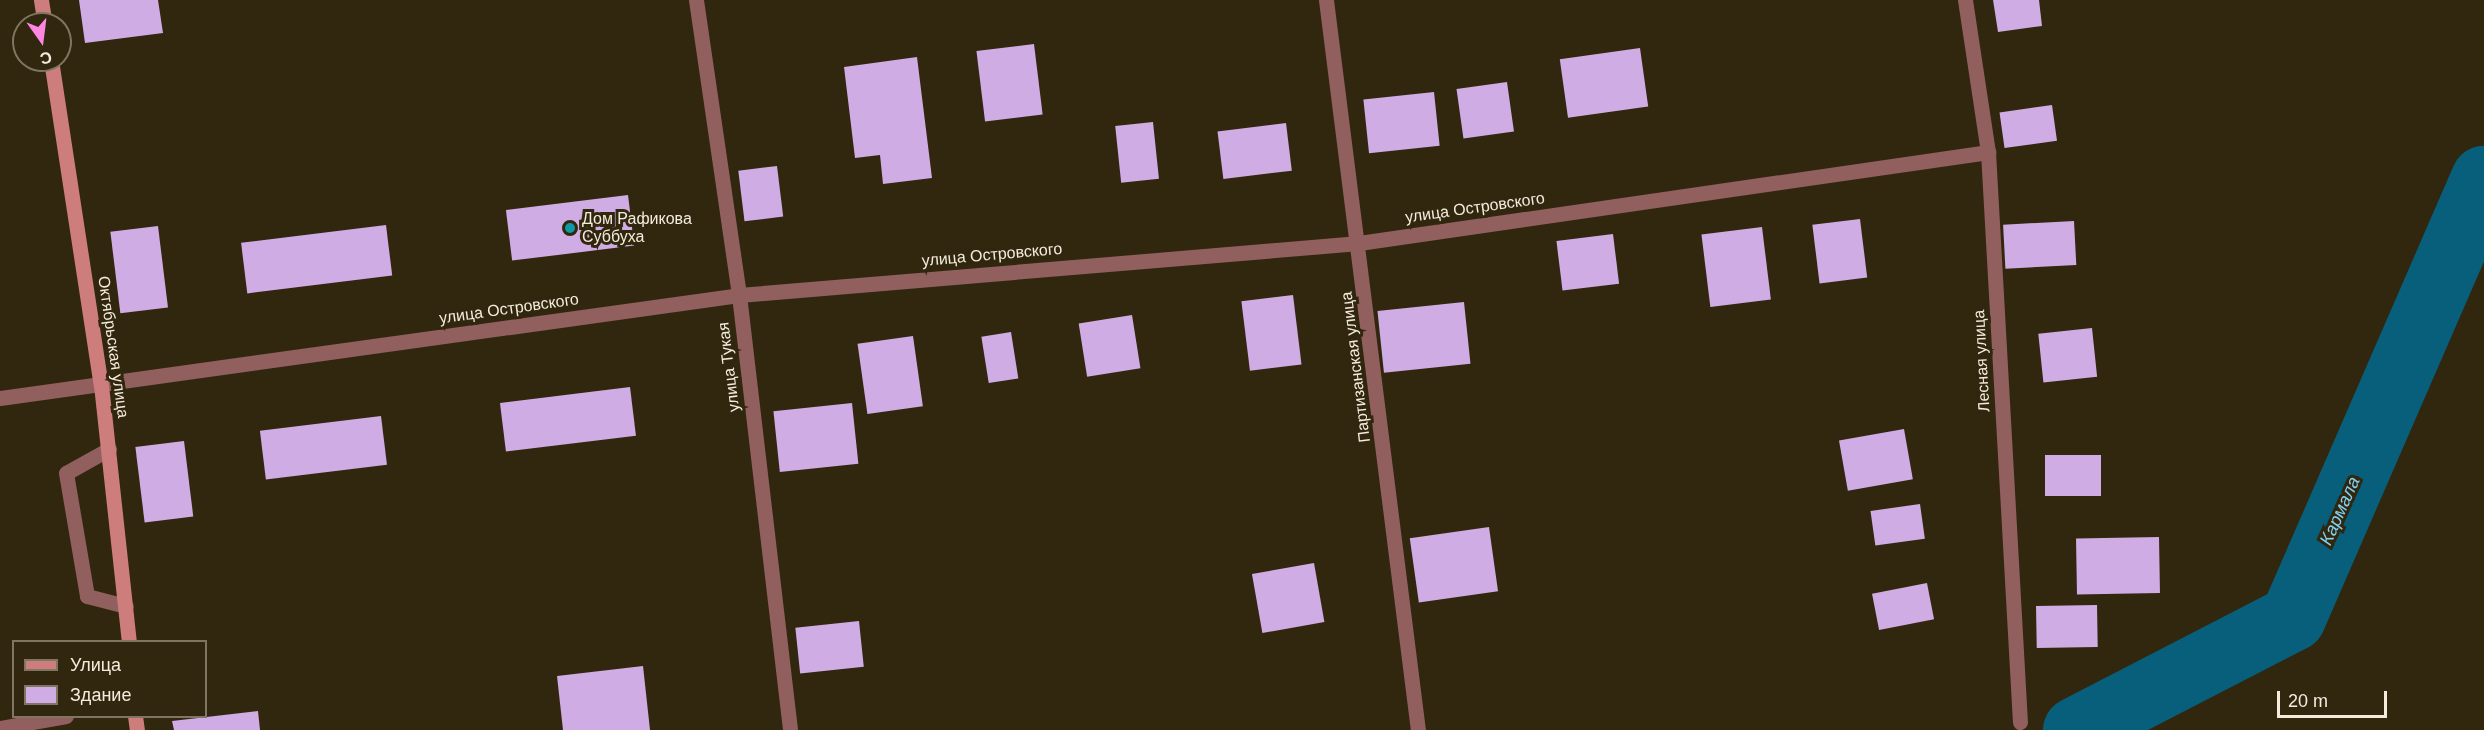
<!DOCTYPE html>
<meta charset="utf-8">
<style>
body{margin:0}
#map{position:relative;width:2484px;height:730px;overflow:hidden;background:#31260e;font-family:Arial,sans-serif}
div>[style]{position:absolute}
.river>*{height:66px;margin:-33px;padding:0 33px;transform-origin:33px;border-radius:33px;background:#085f7b}
.building>*{inset:0;background:#cface3;transform-origin:0 0}
.lane>*{height:15px;margin:-7.5px;padding:0 7.5px;transform-origin:7.5px;border-radius:7.5px;background:#915f5e}
.street>*{height:15px;margin:-7.5px;padding:0 7.5px;transform-origin:7.5px;border-radius:7.5px;background:#915f5e}
.secondary>*{height:15px;margin:-7.5px;padding:0 7.5px;transform-origin:7.5px;border-radius:7.5px;background:#cc7d7c}
.dots>*{width:16px;height:16px;translate:-50% -50%;box-sizing:border-box;border:3px solid #31260e;border-radius:50%}
span{translate:-50% -50%;white-space:nowrap;text-align:center;line-height:1.15;-webkit-text-stroke:6px #31260e;paint-order:stroke}
.street-label{font-size:16px;color:#f3ecdd}
.poi-label{font-size:16px;color:#f3ecdd}
.left{translate:0 -50%;text-align:left}
.water-label{font-size:18px;color:#82d2f5;font-style:italic}
.legend{position:absolute;left:12px;top:640px;width:195px;height:78px;box-sizing:border-box;background:#31260e;border:2px solid #7f7561;margin:0;padding:8px 10px;list-style:none;font-size:18px;color:#f3ecdd}
.legend li{display:flex;align-items:center;gap:12px;height:30px}
.legend b{width:30px;border:2px solid #7f7561}
.north{position:absolute;left:12px;top:12px;width:60px;height:60px;box-sizing:border-box;background:#31260e;border:2px solid #7f7561;border-radius:50%;rotate:166deg;font-size:16px;font-weight:700;line-height:24px;text-align:center;color:#f3ecdd}
.north::after{content:'';display:block;margin:auto;width:21px;height:27px;background:#fd86e1;clip-path:polygon(50% 0,100% 100%,50% 72%,0 100%)}
.scale{position:absolute;left:2277px;top:691px;width:110px;height:27px;box-sizing:border-box;border:3px solid #f3ecdd;border-top:0;padding-left:8px;font-size:18px;line-height:21px;white-space:nowrap;color:#f3ecdd;-webkit-text-stroke:4px #31260e;paint-order:stroke}
</style>
<div id="map">
<div class="river">
<div style="left:2076px;top:730px;width:244px;rotate:-27.3deg"></div>
<div style="left:2293px;top:618px;width:479px;rotate:-66.5deg"></div>
</div>
<div class="building">
<div style="clip-path:polygon(79px 0,158px 0,163px 33px,85px 43px)"></div>
<div style="clip-path:polygon(1993px 0,2039px 0,2042px 26px,1998px 32px)"></div>
<div style="left:1034px;top:44px;width:71px;height:58px;rotate:83deg"></div>
<div style="left:1640px;top:48px;width:59px;height:81px;rotate:82deg"></div>
<div style="clip-path:polygon(917px 57px,932px 178px,883px 184px,880px 155px,855px 158px,844px 67px)"></div>
<div style="left:1507px;top:82px;width:50px;height:51px;rotate:82deg"></div>
<div style="left:1434px;top:92px;width:54px;height:71px;rotate:84deg"></div>
<div style="left:2052px;top:105px;width:36px;height:53px;rotate:82deg"></div>
<div style="left:1153px;top:122px;width:57px;height:38px;rotate:84deg"></div>
<div style="left:1286px;top:123px;width:48px;height:69px;rotate:83deg"></div>
<div style="left:777px;top:166px;width:51px;height:39px;rotate:83deg"></div>
<div style="left:628px;top:195px;width:51px;height:123px;rotate:83deg"></div>
<div style="left:1860px;top:219px;width:59px;height:48px;rotate:83deg"></div>
<div style="left:2074px;top:221px;width:44px;height:71px;rotate:87deg"></div>
<div style="left:386px;top:225px;width:51px;height:146px;rotate:83deg"></div>
<div style="left:158px;top:226px;width:82px;height:48px;rotate:83deg"></div>
<div style="left:1762px;top:227px;width:73px;height:61px;rotate:83deg"></div>
<div style="left:1613px;top:234px;width:50px;height:57px;rotate:83deg"></div>
<div style="left:1293px;top:295px;width:70px;height:52px;rotate:83deg"></div>
<div style="left:1464px;top:302px;width:62px;height:87px;rotate:84deg"></div>
<div style="left:1132px;top:315px;width:54px;height:54px;rotate:81deg"></div>
<div style="left:2092px;top:328px;width:49px;height:54px;rotate:84deg"></div>
<div style="left:1011px;top:332px;width:47px;height:30px;rotate:81deg"></div>
<div style="left:913px;top:336px;width:71px;height:56px;rotate:82deg"></div>
<div style="left:630px;top:387px;width:49px;height:131px;rotate:83deg"></div>
<div style="left:852px;top:403px;width:61px;height:79px;rotate:84deg"></div>
<div style="left:381px;top:416px;width:49px;height:122px;rotate:83deg"></div>
<div style="left:1904px;top:429px;width:51px;height:66px;rotate:80deg"></div>
<div style="left:184px;top:441px;width:76px;height:49px;rotate:83deg"></div>
<div style="left:2045px;top:455px;width:56px;height:41px"></div>
<div style="left:1920px;top:504px;width:35px;height:50px;rotate:82deg"></div>
<div style="left:1489px;top:527px;width:65px;height:80px;rotate:82deg"></div>
<div style="left:2159px;top:537px;width:56px;height:83px;rotate:89deg"></div>
<div style="left:1314px;top:563px;width:60px;height:63px;rotate:80deg"></div>
<div style="left:1927px;top:583px;width:37px;height:56px;rotate:79deg"></div>
<div style="left:2097px;top:605px;width:42px;height:61px;rotate:89deg"></div>
<div style="left:859px;top:621px;width:46px;height:64px;rotate:84deg"></div>
<div style="clip-path:polygon(643px 666px,650px 730px,563px 730px,557px 676px)"></div>
<div style="clip-path:polygon(258px 711px,260px 730px,174px 730px,172px 721px)"></div>
</div>
<div class="lane">
<div style="left:109px;top:449px;width:49px;rotate:150.8deg"></div>
<div style="left:66px;top:473px;width:125px;rotate:80.3deg"></div>
<div style="left:87px;top:596px;width:40px;rotate:14.4deg"></div>
<div style="left:0;top:728px;width:67px;rotate:-10.3deg"></div>
</div>
<div class="street">
<div style="left:696px;top:0;width:298px;rotate:81.7deg"></div>
<div style="left:739px;top:295px;width:438px;rotate:83.3deg"></div>
<div style="left:1326px;top:0;width:736px;rotate:82.82deg"></div>
<div style="left:1965px;top:0;width:154px;rotate:81.4deg"></div>
<div style="left:1988px;top:152px;width:571px;rotate:86.79deg"></div>
<div style="left:0;top:398px;width:746px;rotate:-7.93deg"></div>
<div style="left:739px;top:295px;width:622px;rotate:-4.79deg"></div>
<div style="left:1359px;top:243px;width:636px;rotate:-8.23deg"></div>
</div>
<div class="secondary">
<div style="left:41px;top:0;width:24px;rotate:81deg"></div>
<div style="left:51px;top:60px;width:329px;rotate:81.3deg"></div>
<div style="left:101px;top:385px;width:259px;rotate:83.8deg"></div>
<div style="left:135px;top:716px;width:14px;rotate:82deg"></div>
</div>
<div class="dots">
<div style="left:570px;top:228px;background:#0f9aa8"></div>
</div>
<div class="street-label">
<span style="left:1475px;top:208px;rotate:-8deg">улица Островского</span>
<span style="left:992px;top:255px;rotate:-5deg">улица Островского</span>
<span style="left:509px;top:309px;rotate:-8deg">улица Островского</span>
<span style="left:113px;top:347px;rotate:82deg">Октябрьская улица</span>
<span style="left:1982px;top:361px;rotate:-93deg">Лесная улица</span>
<span style="left:729px;top:367px;rotate:-97deg">улица Тукая</span>
<span style="left:1356px;top:367px;rotate:-97deg">Партизанская улица</span>
</div>
<div class="poi-label">
<span class="left" style="left:582px;top:228px">Дом Рафикова<br>Суббуха</span>
</div>
<div class="water-label">
<span style="left:2340px;top:511px;rotate:-66deg">Кармала</span>
</div>
<ul class="legend">
<li><b style="height:8px;background:#cc7d7c"></b>Улица</li>
<li><b style="height:16px;background:#cface3"></b>Здание</li>
</ul>
<div class="north">С</div>
<div class="scale">20 m</div>
</div>
